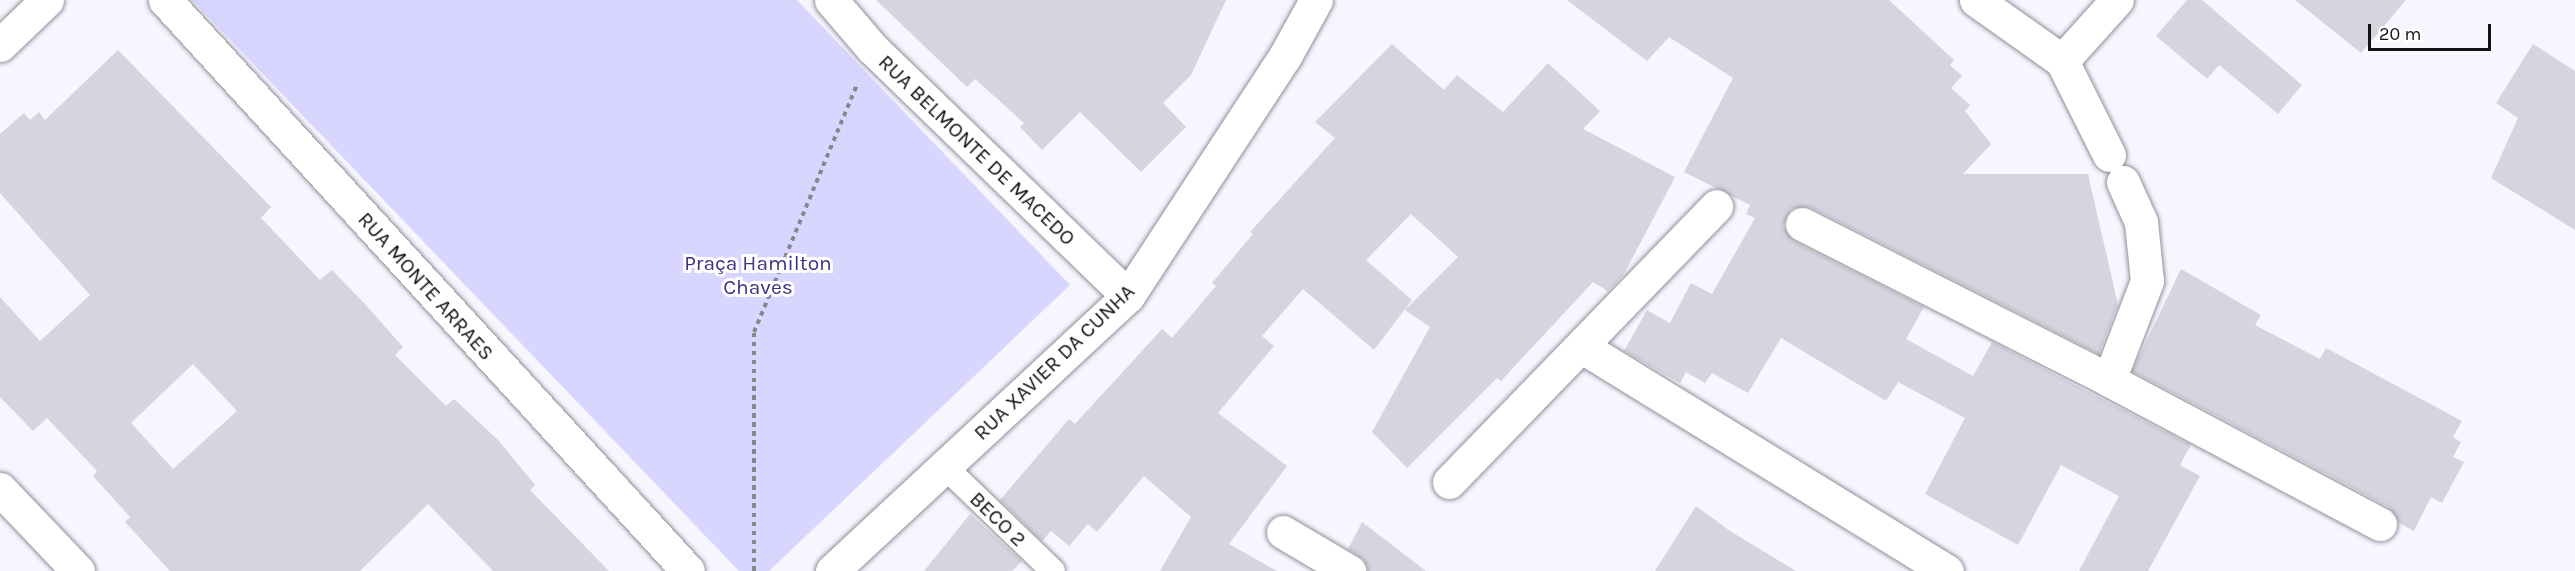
<!DOCTYPE html>
<meta charset="utf-8">
<style>
body{margin:0}
#map{position:relative;width:2575px;height:571px;overflow:hidden;background:#f7f6ff;font-family:Karla,sans-serif}
div>[style]{position:absolute}
.green>*{inset:0;background:#d8d5ff}
.building>*{inset:0;background:#d5d4df}
.path>*{height:4px;margin-top:-2px;transform-origin:0;background:repeating-linear-gradient(90deg,#87868d 0 4.5px,transparent 0 9px)}
.roads{filter:drop-shadow(0 0 2px #90909a) drop-shadow(0 0 2px #90909a)}
.service>*{height:24px;margin:-12px;padding:0 12px;transform-origin:12px;border-radius:12px;background:#fff}
.minor>*{height:33px;margin:-16.5px;padding:0 16.5px;transform-origin:16.5px;border-radius:16.5px;background:#fff}
.tertiary>*{height:33px;margin:-16.5px;padding:0 16.5px;transform-origin:16.5px;border-radius:16.5px;background:#fff}
span{translate:-50% -50%;white-space:nowrap;text-align:center;line-height:1.15;-webkit-text-stroke:6px #fff;paint-order:stroke}
.street-label{font-size:21px;color:#111014}
.park-label{font-size:21px;color:#442f85}
.scale{position:absolute;left:2368px;top:24px;width:123px;height:27px;box-sizing:border-box;border:3px solid #111014;border-top:0;padding-left:8px;font-size:18px;line-height:21px;white-space:nowrap;color:#111014;-webkit-text-stroke:4px #fff;paint-order:stroke}
</style>
<div id="map">
<div class="green">
<div style="clip-path:polygon(192px 0,797px 0,1070px 285px,769px 571px,739px 571px)"></div>
</div>
<div class="building">
<div style="clip-path:polygon(876px 0,1226px 0,1191px 75px,1163px 103px,1186px 127px,1141px 172px,1080px 112px,1042px 150px,1020px 127px,1024px 123px,975px 79px,967px 87px)"></div>
<div style="clip-path:polygon(1567px 0,1889px 0,1954px 60px,1950px 65px,1962px 76px,1951px 88px,1970px 105px,1965px 111px,1991px 144px,1963px 174px,2088px 174px,2118px 305px,2099px 354px,1810px 207px,1791px 209px,1783px 226px,1794px 241px,1924px 307px,1906px 339px,1973px 376px,1992px 342px,2191px 445px,2180px 465px,2200px 476px,2148px 571px,2079px 571px,2119px 496px,2061px 465px,2018px 545px,1925px 494px,1965px 418px,1898px 382px,1886px 401px,1781px 338px,1748px 393px,1712px 373px,1705px 383px,1686px 372px,1680px 383px,1624px 351px,1647px 310px,1670px 323px,1691px 283px,1712px 294px,1755px 218px,1746px 214px,1750px 205px,1684px 172px,1733px 78px,1669px 37px,1647px 61px)"></div>
<div style="clip-path:polygon(2187px 0,2202px 0,2302px 85px,2278px 114px,2219px 65px,2207px 79px,2156px 36px)"></div>
<div style="clip-path:polygon(2295px 0,2406px 0,2361px 53px)"></div>
<div style="clip-path:polygon(1392px 44px,1444px 90px,1457px 75px,1503px 112px,1548px 63px,1600px 111px,1583px 129px,1675px 177px,1624px 274px,1608px 291px,1593px 282px,1501px 381px,1497px 378px,1407px 468px,1372px 432px,1430px 327px,1405px 310px,1458px 257px,1411px 214px,1366px 260px,1412px 300px,1374px 350px,1303px 289px,1262px 336px,1274px 346px,1218px 413px,1287px 466px,1229px 544px,1277px 571px,1160px 571px,1191px 517px,1144px 476px,1097px 532px,1088px 524px,1069px 546px,1051px 531px,1042px 541px,1000px 500px,1069px 419px,1075px 424px,1162px 329px,1172px 338px,1216px 286px,1212px 283px,1253px 234px,1250px 232px,1335px 138px,1315px 122px)"></div>
<div style="clip-path:polygon(2533px 44px,2575px 71px,2575px 230px,2491px 178px,2518px 118px,2496px 103px)"></div>
<div style="clip-path:polygon(evenodd,118px 50px,271px 207px,261px 218px,320px 280px,332px 270px,364px 303px,403px 347px,395px 355px,446px 406px,454px 399px,498px 440px,535px 485px,530px 490px,609px 571px,493px 571px,428px 504px,360px 571px,170px 571px,125px 522px,130px 517px,93px 476px,97px 471px,47px 418px,33px 431px,0 397px,0 297px,40px 341px,90px 295px,0 193px,0 134px,24px 113px,30px 120px,39px 112px,45px 120px,118px 50px,193px 364px,237px 411px,173px 469px,131px 423px,193px 364px)"></div>
<div style="clip-path:polygon(2181px 269px,2261px 315px,2255px 325px,2320px 359px,2326px 348px,2462px 421px,2453px 437px,2461px 442px,2453px 457px,2464px 462px,2442px 503px,2431px 497px,2414px 531px,2399px 523px,2389px 507px,2132px 371px)"></div>
<div style="clip-path:polygon(1696px 506px,1730px 531px,1796px 571px,1655px 571px)"></div>
<div style="clip-path:polygon(970px 514px,1022px 561px,1012px 571px,924px 571px)"></div>
<div style="clip-path:polygon(1362px 522px,1426px 571px,1368px 571px,1365px 561px,1348px 549px)"></div>
</div>
<div class="path">
<div style="left:754px;top:571px;width:239px;rotate:-90deg"></div>
<div style="left:754px;top:332px;width:268px;rotate:-67.4deg"></div>
</div>
<div class="roads">
<div class="service">
<div style="left:944px;top:466px;width:151px;rotate:43.9deg"></div>
</div>
<div class="minor">
<div style="left:165px;top:0;width:774px;rotate:47.51deg"></div>
<div style="left:831px;top:0;width:63px;rotate:49.5deg"></div>
<div style="left:872px;top:48px;width:356px;rotate:44.1deg"></div>
<div style="left:1976px;top:0;width:105px;rotate:35.3deg"></div>
<div style="left:2062px;top:61px;width:105px;rotate:63.4deg"></div>
<div style="left:2062px;top:61px;width:82px;rotate:-48deg"></div>
<div style="left:2123px;top:182px;width:44px;rotate:65.8deg"></div>
<div style="left:2141px;top:222px;width:59px;rotate:84.2deg"></div>
<div style="left:2147px;top:281px;width:106px;rotate:111deg"></div>
<div style="left:2109px;top:380px;width:307px;rotate:28deg"></div>
<div style="left:1802px;top:224px;width:344px;rotate:26.9deg"></div>
<div style="left:1584px;top:348px;width:426px;rotate:31.6deg"></div>
<div style="left:1449px;top:482px;width:384px;rotate:-45.9deg"></div>
<div style="left:0;top:489px;width:113px;rotate:46.4deg"></div>
<div style="left:1283px;top:532px;width:77px;rotate:30.6deg"></div>
<div style="left:832px;top:571px;width:404px;rotate:-42.9deg"></div>
<div style="left:1128px;top:296px;width:285px;rotate:-56.8deg"></div>
<div style="left:1284px;top:58px;width:66px;rotate:-61.1deg"></div>
</div>
<div class="tertiary">
<div style="left:0;top:45px;width:65px;rotate:-43.8deg"></div>
</div>
</div>
<div class="street-label">
<span style="left:977px;top:150px;rotate:44deg">RUA BELMONTE DE MACEDO</span>
<span style="left:426px;top:286px;rotate:48deg">RUA MONTE ARRAES</span>
<span style="left:1054px;top:362px;rotate:-44deg">RUA XAVIER DA CUNHA</span>
<span style="left:998px;top:519px;rotate:44deg">BECO 2</span>
</div>
<div class="park-label">
<span style="left:758px;top:275px">Praça Hamilton<br>Chaves</span>
</div>
<div class="scale">20 m</div>
</div>
